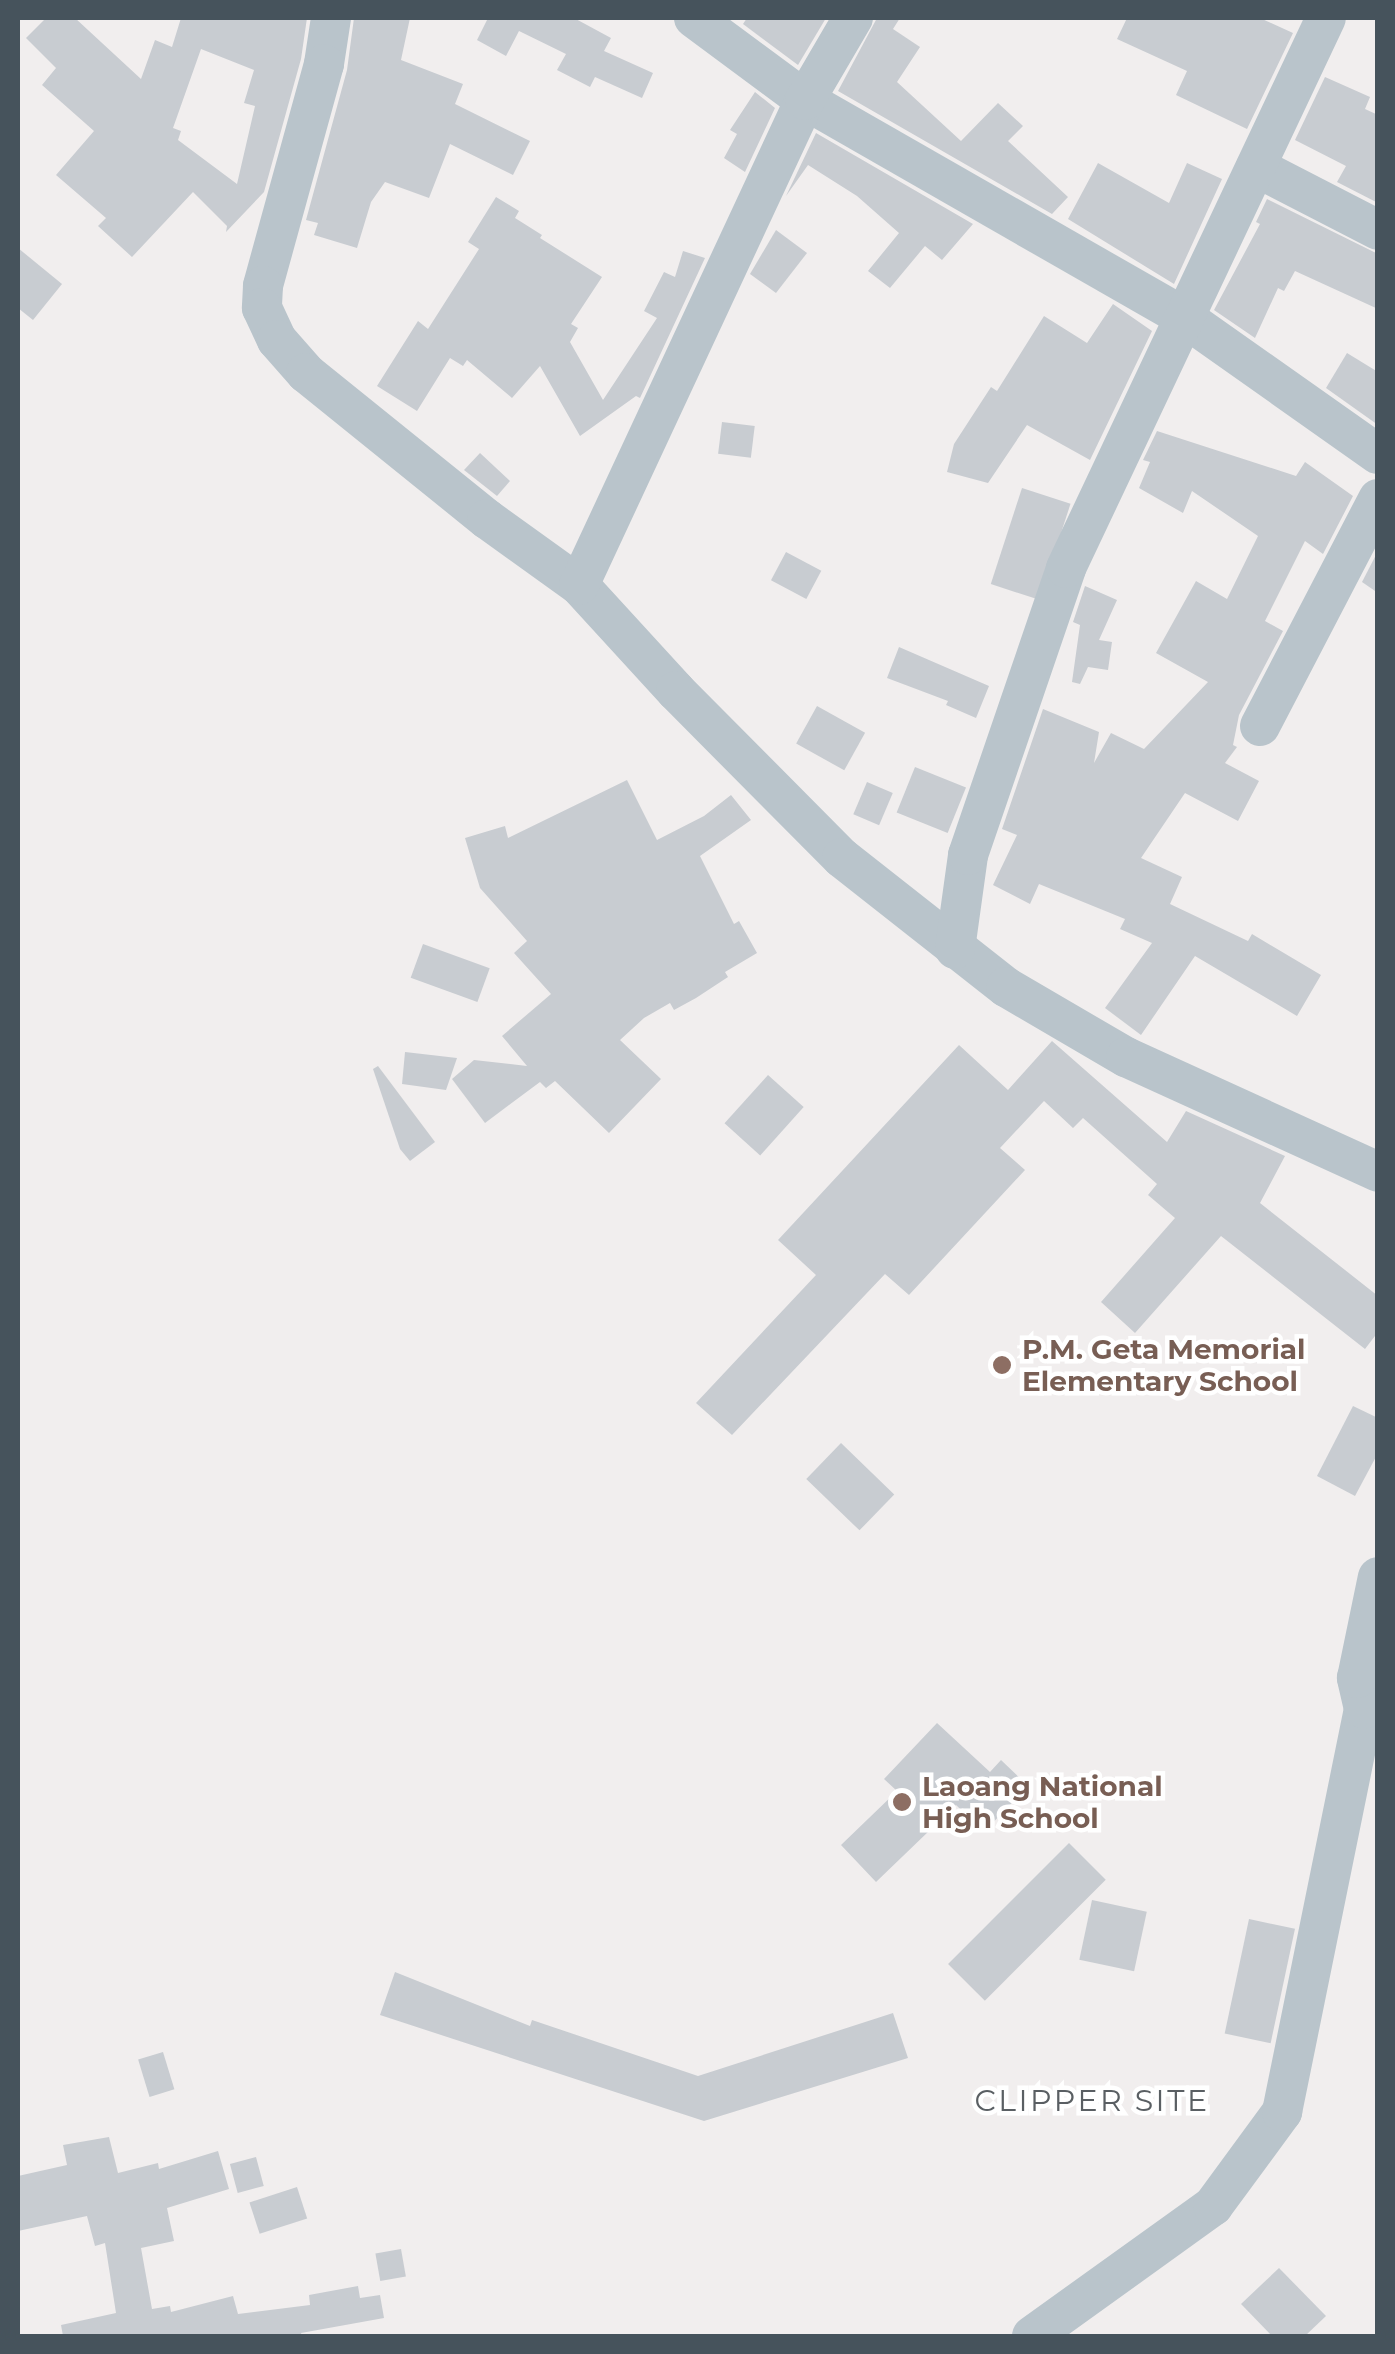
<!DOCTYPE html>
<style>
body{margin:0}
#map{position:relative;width:1395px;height:2354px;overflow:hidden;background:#f1eeee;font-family:Montserrat,sans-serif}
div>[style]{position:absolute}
.building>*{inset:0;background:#c8ccd1;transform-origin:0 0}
.street>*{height:40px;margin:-20px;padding:0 20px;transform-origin:20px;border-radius:20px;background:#b9c4cb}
.dots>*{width:28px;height:28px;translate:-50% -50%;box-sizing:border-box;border:5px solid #fff;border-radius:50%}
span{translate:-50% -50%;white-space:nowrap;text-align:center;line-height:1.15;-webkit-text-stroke:9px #fff;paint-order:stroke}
.education-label{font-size:28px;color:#785e54;font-weight:700}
.left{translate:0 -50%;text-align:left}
.neighbourhood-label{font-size:30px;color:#5a5f63;letter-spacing:2.5px}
.frame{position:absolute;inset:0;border:20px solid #46535c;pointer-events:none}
</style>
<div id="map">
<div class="building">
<div style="clip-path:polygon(evenodd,46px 18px,75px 18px,141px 79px,155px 40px,172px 47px,181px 18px,307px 18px,301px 59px,264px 192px,226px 232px,227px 226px,193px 192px,132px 257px,98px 226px,106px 218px,56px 175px,94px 131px,42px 85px,56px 68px,26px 38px,46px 18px,201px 49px,254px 70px,244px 103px,255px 106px,237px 184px,178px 140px,181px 131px,173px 128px,201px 49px)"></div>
<div style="clip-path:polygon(354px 18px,410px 18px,401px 60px,463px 84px,455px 104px,530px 141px,513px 175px,450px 144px,429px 198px,385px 182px,371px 202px,357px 248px,314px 235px,318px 223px,306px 220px,347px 70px)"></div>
<div style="clip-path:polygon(488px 18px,574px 18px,611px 38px,604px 51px,653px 73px,642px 98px,595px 77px,590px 87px,557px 70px,566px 54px,519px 31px,506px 56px,477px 40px)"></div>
<div style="clip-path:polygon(747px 18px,826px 18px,798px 65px,743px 24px)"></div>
<div style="clip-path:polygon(877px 18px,900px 18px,893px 29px,920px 47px,897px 82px,961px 141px,998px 103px,1023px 126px,1008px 141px,1068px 197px,1052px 214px,838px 91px)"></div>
<div style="clip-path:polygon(1127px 18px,1260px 18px,1293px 33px,1247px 129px,1176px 95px,1187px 71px,1117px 39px)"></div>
<div style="clip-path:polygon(1325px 77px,1370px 97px,1365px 109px,1378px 115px,1378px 203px,1337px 182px,1346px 166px,1295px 140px)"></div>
<div style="clip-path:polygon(755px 92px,775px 108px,745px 172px,724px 158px,737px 134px,730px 130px)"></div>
<div style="clip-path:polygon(816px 133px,973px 224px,942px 260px,925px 246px,890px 288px,868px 271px,899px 233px,857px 196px,808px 165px,786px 196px)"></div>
<div style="clip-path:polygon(1098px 163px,1169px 203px,1187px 163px,1222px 179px,1174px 284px,1068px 219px)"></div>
<div style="clip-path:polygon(496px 197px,519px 211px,515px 218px,542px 235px,540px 238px,602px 277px,571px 324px,578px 328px,570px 342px,603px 400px,657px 318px,644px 311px,664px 272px,675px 277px,683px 251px,705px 258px,640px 398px,636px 396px,580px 436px,540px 366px,512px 398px,467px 360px,463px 366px,450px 358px,417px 411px,377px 386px,418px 321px,428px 329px,479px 249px,468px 242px)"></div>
<div style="clip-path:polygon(1267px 199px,1378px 254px,1378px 309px,1295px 271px,1284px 291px,1278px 288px,1255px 338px,1214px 310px,1260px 224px,1256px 222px)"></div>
<div style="clip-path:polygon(776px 230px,807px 253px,776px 293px,750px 274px)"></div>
<div style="clip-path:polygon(18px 248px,62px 284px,33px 320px,18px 308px)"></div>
<div style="clip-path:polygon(1113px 304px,1152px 331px,1090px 460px,1027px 425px,988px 483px,947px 472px,954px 444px,991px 387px,997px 391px,1044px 316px,1087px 343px)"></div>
<div style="clip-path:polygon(1347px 353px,1378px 372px,1378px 425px,1326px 388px)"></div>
<div style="left:722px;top:422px;width:33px;height:32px;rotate:7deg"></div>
<div style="clip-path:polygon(1157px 431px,1296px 476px,1305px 462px,1353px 496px,1323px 554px,1305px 541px,1265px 621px,1283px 631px,1239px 715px,1233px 745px,1237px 747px,1225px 763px,1259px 781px,1238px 821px,1185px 793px,1141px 858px,1182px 877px,1170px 904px,1248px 941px,1252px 934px,1321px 975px,1297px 1016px,1195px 956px,1141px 1035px,1105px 1008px,1152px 943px,1120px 929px,1125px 919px,1039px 884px,1030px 904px,993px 885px,1017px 835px,1002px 829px,1043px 709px,1099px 732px,1094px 763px,1111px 733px,1144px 749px,1208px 682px,1156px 653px,1196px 581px,1227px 599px,1258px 536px,1192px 491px,1183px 513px,1139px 488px,1150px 462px,1143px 460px)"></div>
<div style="clip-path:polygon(480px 453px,510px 481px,497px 496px,464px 470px)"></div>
<div style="left:1022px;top:488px;width:51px;height:101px;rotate:18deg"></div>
<div style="clip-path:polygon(1378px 551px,1378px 593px,1362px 582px)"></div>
<div style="left:786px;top:552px;width:40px;height:32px;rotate:28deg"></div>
<div style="clip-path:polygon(1085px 586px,1117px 600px,1099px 640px,1112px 642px,1108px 670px,1088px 667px,1080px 684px,1072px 682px,1080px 625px,1073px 622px)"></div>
<div style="clip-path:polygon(899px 647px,989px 686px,976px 718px,946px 705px,948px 701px,887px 678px)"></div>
<div style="left:817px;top:706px;width:55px;height:43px;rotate:29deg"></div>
<div style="left:915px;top:767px;width:55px;height:49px;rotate:22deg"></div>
<div style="clip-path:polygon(627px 780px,657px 840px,704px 816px,731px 795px,751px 820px,700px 856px,734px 924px,739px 921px,757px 953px,725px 972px,728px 977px,696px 998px,674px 1010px,670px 1003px,644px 1018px,620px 1040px,661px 1079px,609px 1133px,555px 1081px,546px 1088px,540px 1082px,485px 1123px,452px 1079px,474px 1060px,527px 1066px,502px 1036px,551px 994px,514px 953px,527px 941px,480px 888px,465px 838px,505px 826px,508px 838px)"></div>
<div style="left:867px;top:782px;width:28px;height:35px;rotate:23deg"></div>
<div style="left:423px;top:944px;width:71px;height:36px;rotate:20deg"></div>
<div style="clip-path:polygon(1052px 1041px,1167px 1142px,1186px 1111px,1285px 1156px,1260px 1203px,1378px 1296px,1378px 1332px,1365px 1349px,1221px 1236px,1135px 1333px,1101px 1302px,1175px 1218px,1148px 1195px,1157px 1184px,1083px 1118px,1073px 1128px,1044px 1101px,1000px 1148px,1025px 1170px,909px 1295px,885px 1274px,732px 1435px,696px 1403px,816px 1275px,778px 1240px,959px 1045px,1008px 1090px)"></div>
<div style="clip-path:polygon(405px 1052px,457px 1058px,446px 1090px,402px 1084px)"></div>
<div style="clip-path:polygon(378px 1066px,435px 1142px,410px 1161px,400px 1149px,373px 1069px)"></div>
<div style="left:768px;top:1075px;width:48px;height:65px;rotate:42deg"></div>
<div style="clip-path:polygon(1353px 1406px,1378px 1418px,1378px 1453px,1355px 1496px,1317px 1476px)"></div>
<div style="left:841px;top:1443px;width:74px;height:50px;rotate:44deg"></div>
<div style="clip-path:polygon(937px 1723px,990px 1772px,1001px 1760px,1028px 1786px,984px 1832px,956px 1805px,876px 1882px,841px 1845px,897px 1791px,884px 1779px)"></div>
<div style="left:1069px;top:1843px;width:52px;height:171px;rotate:45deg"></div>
<div style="left:1092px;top:1900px;width:56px;height:61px;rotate:12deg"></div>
<div style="left:1249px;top:1919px;width:47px;height:117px;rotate:12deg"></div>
<div style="clip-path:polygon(395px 1972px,530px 2026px,532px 2020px,698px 2076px,893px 2013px,908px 2058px,704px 2121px,380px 2015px)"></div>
<div style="left:163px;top:2052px;width:39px;height:26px;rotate:73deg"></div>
<div style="clip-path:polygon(109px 2137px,118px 2173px,158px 2163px,159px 2169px,218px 2151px,229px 2189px,167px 2208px,174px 2241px,141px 2248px,152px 2309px,170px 2306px,171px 2312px,233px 2296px,238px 2314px,310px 2305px,309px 2295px,358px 2286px,360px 2298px,380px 2295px,384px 2318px,301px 2333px,302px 2336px,63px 2336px,61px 2325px,116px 2313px,105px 2243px,95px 2246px,87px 2216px,18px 2231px,18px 2176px,67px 2165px,63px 2145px)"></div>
<div style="left:256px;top:2157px;width:30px;height:27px;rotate:75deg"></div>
<div style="left:297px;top:2187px;width:33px;height:50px;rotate:72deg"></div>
<div style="left:401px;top:2249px;width:28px;height:26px;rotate:80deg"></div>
<div style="clip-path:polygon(1279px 2268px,1326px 2316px,1305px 2336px,1272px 2336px,1241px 2304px)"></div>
</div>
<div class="street">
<div style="left:331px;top:18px;width:47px;rotate:98.7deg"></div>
<div style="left:324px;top:64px;width:230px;rotate:105.4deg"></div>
<div style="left:263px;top:286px;width:22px;rotate:93deg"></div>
<div style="left:262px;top:308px;width:35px;rotate:65deg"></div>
<div style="left:277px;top:340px;width:44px;rotate:48.7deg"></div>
<div style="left:306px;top:373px;width:233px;rotate:38.9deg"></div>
<div style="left:487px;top:519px;width:113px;rotate:35.7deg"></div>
<div style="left:579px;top:585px;width:144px;rotate:47.5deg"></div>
<div style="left:676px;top:691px;width:235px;rotate:45.2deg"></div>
<div style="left:842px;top:858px;width:209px;rotate:38.2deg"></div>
<div style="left:1006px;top:987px;width:139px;rotate:30.3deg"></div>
<div style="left:1126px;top:1057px;width:277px;rotate:24.5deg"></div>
<div style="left:694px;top:18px;width:138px;rotate:36.5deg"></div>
<div style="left:805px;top:100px;width:438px;rotate:29.8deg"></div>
<div style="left:1185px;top:318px;width:236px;rotate:35.2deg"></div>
<div style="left:1256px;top:167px;width:137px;rotate:27.3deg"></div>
<div style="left:579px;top:585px;width:535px;rotate:-65.02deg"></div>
<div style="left:805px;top:100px;width:95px;rotate:-59.7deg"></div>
<div style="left:1260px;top:726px;width:256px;rotate:-62.5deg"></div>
<div style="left:955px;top:949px;width:95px;rotate:-82.1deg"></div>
<div style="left:968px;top:855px;width:303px;rotate:-71.1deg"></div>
<div style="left:1066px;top:568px;width:608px;rotate:-64.7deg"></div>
<div style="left:1032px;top:2336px;width:223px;rotate:-35.7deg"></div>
<div style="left:1213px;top:2206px;width:117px;rotate:-53.7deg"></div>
<div style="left:1282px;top:2112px;width:411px;rotate:-78.5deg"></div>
<div style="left:1364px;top:1709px;width:32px;rotate:-103deg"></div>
<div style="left:1357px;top:1678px;width:103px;rotate:-78.3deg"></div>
</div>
<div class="dots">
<div style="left:1002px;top:1365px;background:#8d6e63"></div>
<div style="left:902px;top:1802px;background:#8d6e63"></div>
</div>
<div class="education-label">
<span class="left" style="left:1022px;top:1365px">P.M. Geta Memorial<br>Elementary School</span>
<span class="left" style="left:922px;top:1802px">Laoang National<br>High School</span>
</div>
<div class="neighbourhood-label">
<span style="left:1092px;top:2101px">CLIPPER SITE</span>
</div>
<div class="frame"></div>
</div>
